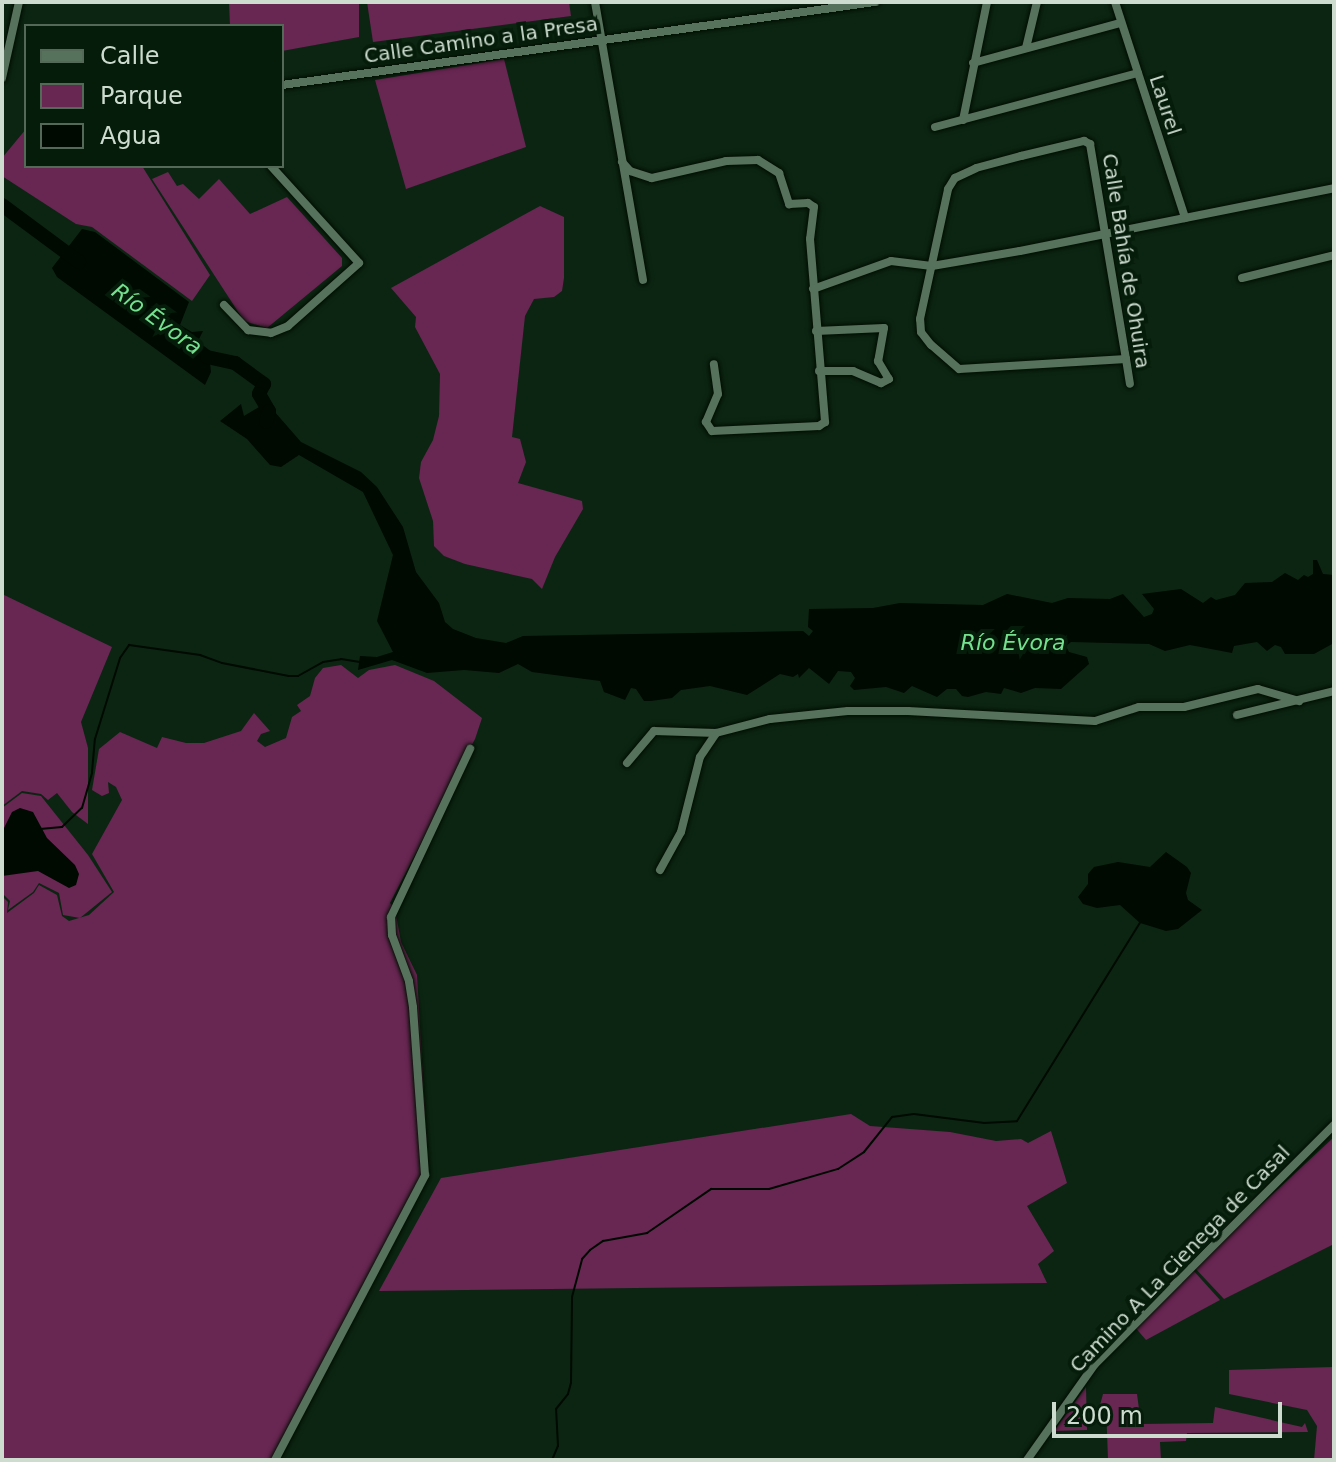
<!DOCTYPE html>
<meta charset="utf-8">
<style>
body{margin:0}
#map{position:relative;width:1336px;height:1462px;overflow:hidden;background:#0c2512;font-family:"DejaVu Sans",sans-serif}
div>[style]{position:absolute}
.green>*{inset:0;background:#682652}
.water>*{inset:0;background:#000a00}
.stream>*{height:2px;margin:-1px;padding:0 1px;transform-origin:1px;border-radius:1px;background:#000a00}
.river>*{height:14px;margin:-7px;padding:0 7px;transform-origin:7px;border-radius:7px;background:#000a00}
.roads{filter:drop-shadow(0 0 2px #000e01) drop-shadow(0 0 2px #000e01)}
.minor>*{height:8px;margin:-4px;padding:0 4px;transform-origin:4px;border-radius:4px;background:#57725c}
span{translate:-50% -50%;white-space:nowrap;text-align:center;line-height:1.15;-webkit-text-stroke:8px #041c09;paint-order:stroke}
.street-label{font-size:20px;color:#cddccf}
.water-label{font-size:22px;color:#74e18e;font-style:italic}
.frame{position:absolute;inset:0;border:4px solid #cddccf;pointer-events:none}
.legend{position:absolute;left:24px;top:24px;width:260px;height:144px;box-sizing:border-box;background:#041c09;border:2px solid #546958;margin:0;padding:10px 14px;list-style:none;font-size:24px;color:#cddccf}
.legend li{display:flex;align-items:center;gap:16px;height:40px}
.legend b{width:40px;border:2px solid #546958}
.scale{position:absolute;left:1052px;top:1402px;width:230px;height:36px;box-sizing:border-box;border:4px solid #cddccf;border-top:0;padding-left:10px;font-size:24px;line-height:28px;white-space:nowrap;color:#cddccf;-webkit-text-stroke:6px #041c09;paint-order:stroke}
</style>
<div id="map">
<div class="green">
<div style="clip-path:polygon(229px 2px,359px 2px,359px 37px,282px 51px,282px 26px,230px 26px)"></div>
<div style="clip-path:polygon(367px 2px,569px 2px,571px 16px,373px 42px)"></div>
<div style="clip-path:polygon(504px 59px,526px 147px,406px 189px,375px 80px)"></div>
<div style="clip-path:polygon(26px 129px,26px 166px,142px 166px,210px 275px,192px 301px,92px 227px,76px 224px,2px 176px,2px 158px)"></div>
<div style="clip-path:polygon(168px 172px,177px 186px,183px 184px,199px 199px,219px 179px,250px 214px,287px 197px,342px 258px,342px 266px,267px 328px,244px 321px,152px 179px)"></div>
<div style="clip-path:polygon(540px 206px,564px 217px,564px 278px,562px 291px,554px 297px,534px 299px,525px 316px,512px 437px,520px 439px,526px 462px,518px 483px,582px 501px,583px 509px,555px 557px,542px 589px,532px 579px,465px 564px,444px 556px,434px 546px,433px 521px,419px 478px,421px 462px,433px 440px,439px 416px,440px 374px,415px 327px,416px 317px,391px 288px)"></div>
<div style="clip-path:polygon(2px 594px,112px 647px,81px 722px,88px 748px,88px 824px,72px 812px,57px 793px,48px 800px,41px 794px,22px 791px,2px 806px)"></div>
<div style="clip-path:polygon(341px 665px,358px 678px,369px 670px,395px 665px,434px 681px,482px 718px,475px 739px,390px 903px,395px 909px,401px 942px,417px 975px,428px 1163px,274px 1460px,2px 1460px,2px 896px,8px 902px,7px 913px,34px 893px,39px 885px,57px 895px,62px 916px,69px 921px,89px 915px,114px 892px,92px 854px,122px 800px,116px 787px,108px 782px,109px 793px,102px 796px,92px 790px,99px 749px,120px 732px,157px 748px,162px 737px,186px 743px,204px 743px,241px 731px,254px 713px,270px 731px,261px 734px,257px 741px,265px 747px,286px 738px,292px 717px,301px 711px,297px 705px,310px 696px,315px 678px,323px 668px)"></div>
<div style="clip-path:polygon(22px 793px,41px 796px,88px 855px,112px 892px,80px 918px,63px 915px,59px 893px,39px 883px,33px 892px,8px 910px,10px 901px,2px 893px,2px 808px)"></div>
<div style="clip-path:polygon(851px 1114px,870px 1126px,950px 1132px,996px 1141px,1021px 1139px,1028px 1143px,1051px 1131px,1067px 1183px,1027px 1206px,1054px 1251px,1038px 1264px,1047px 1283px,379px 1291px,441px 1178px)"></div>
<div style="clip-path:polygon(1334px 1137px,1334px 1244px,1224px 1299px,1194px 1267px)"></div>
<div style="clip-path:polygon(1192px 1269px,1220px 1300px,1146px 1340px,1134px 1326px)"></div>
<div style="clip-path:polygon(1334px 1367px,1334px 1460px,1314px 1460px,1317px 1426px,1307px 1410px,1229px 1394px,1229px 1370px)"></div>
<div style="clip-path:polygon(1086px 1387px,1087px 1430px,1054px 1431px)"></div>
<div style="clip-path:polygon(1103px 1394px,1137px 1394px,1141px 1424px,1213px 1423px,1215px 1407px,1302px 1427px,1305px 1423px,1308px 1432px,1187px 1433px,1186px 1441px,1160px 1442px,1161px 1460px,1108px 1460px,1106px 1405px,1100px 1405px)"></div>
</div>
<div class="water">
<div style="clip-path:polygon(82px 229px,95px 232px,189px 302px,180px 325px,192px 332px,203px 331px,198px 341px,209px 352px,211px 372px,205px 385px,57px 277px,52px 268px)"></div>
<div style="clip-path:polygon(241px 404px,244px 416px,259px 407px,274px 411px,301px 442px,361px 472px,377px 487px,403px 527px,416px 572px,439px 603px,445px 622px,453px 629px,476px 638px,506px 643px,523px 636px,803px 631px,809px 636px,813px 631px,808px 627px,809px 609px,873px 608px,900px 603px,983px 605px,1007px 594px,1052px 603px,1068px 598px,1110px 599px,1123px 594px,1144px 617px,1152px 614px,1154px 609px,1142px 594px,1181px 589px,1203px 603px,1211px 597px,1216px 600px,1235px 595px,1245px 583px,1272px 582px,1285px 573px,1298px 580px,1304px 575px,1308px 577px,1313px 574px,1313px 560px,1317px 560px,1323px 574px,1334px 575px,1334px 643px,1314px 654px,1285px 654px,1281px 647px,1275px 645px,1267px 651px,1257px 642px,1234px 646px,1232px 653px,1190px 645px,1165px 651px,1149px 644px,1071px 642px,1066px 646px,1069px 652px,1087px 657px,1089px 664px,1061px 689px,1035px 688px,1021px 693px,1004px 688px,1001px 694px,986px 692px,968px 697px,962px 696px,956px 689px,947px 689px,937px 697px,912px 686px,904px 693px,886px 687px,854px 690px,850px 686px,855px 678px,851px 672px,838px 671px,829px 684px,809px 668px,799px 678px,798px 674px,793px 677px,780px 674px,747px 695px,710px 686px,681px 690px,672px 698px,651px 701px,644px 701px,636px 689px,631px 688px,625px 700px,604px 692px,600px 681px,532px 672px,518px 664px,499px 673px,464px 670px,427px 673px,392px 660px,358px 670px,360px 656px,377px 657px,393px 652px,377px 621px,393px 555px,363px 492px,299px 455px,281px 467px,270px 465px,247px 439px,220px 421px)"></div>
<div style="clip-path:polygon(20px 808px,33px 812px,47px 838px,75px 865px,79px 874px,76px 885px,69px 888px,38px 871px,2px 876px,2px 832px,12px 812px)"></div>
<div style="clip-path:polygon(1166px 852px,1187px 867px,1191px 873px,1186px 893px,1188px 900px,1202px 910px,1178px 929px,1166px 931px,1150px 926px,1140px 923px,1120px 905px,1097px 908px,1083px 904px,1078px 897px,1088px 884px,1088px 874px,1094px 867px,1118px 862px,1150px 867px)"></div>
</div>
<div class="stream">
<div style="left:40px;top:829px;width:22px;rotate:-5deg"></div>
<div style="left:62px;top:827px;width:28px;rotate:-44deg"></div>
<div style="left:82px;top:808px;width:37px;rotate:-74deg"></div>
<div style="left:92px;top:772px;width:33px;rotate:-85deg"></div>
<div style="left:95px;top:739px;width:85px;rotate:-72.8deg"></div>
<div style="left:120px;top:658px;width:16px;rotate:-55deg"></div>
<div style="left:129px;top:645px;width:72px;rotate:8deg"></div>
<div style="left:200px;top:655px;width:23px;rotate:20deg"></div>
<div style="left:222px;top:663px;width:68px;rotate:11deg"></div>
<div style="left:289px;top:676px;width:9px"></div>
<div style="left:298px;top:676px;width:29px;rotate:-29deg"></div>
<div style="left:323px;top:662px;width:18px;rotate:-9deg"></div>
<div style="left:341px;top:659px;width:19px;rotate:9deg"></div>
<div style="left:552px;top:1460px;width:15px;rotate:-67deg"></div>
<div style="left:558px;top:1446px;width:37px;rotate:-93deg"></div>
<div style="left:556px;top:1409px;width:19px;rotate:-51deg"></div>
<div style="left:568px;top:1394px;width:11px;rotate:-75deg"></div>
<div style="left:571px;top:1383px;width:86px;rotate:-89.3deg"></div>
<div style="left:572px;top:1297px;width:39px;rotate:-75deg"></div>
<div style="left:582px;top:1259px;width:12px;rotate:-48deg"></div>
<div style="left:590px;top:1250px;width:16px;rotate:-35deg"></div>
<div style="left:603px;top:1241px;width:45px;rotate:-10.3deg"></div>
<div style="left:647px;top:1233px;width:78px;rotate:-34.5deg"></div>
<div style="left:711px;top:1189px;width:58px"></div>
<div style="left:769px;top:1189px;width:72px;rotate:-16.2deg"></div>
<div style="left:838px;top:1169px;width:31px;rotate:-33deg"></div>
<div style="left:864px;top:1152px;width:45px;rotate:-51.3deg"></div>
<div style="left:892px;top:1117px;width:22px;rotate:-8deg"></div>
<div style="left:914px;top:1114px;width:71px;rotate:7.3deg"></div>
<div style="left:984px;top:1123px;width:33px;rotate:-3deg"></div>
<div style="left:1017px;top:1121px;width:233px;rotate:-58.2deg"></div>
</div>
<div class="river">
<div style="left:2px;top:205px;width:96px;rotate:36.5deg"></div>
<div style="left:195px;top:348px;width:15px;rotate:37deg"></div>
<div style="left:207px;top:357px;width:29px;rotate:12deg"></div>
<div style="left:235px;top:363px;width:36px;rotate:36deg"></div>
<div style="left:264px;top:384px;width:11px;rotate:117deg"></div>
<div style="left:259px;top:394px;width:20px;rotate:60deg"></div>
<div style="left:269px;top:411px;width:11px;rotate:105deg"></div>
</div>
<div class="roads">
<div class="minor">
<div style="left:595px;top:2px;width:282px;rotate:80.2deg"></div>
<div style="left:1115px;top:2px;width:227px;rotate:72deg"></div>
<div style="left:1026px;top:48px;width:47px;rotate:-76.6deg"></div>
<div style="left:973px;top:63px;width:152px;rotate:-15.2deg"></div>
<div style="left:2px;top:78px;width:78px;rotate:-77.4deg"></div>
<div style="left:282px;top:85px;width:599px;rotate:-7.97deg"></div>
<div style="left:963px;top:120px;width:120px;rotate:-78.5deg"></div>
<div style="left:935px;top:127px;width:210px;rotate:-14.9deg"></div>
<div style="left:622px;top:162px;width:12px;rotate:48deg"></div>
<div style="left:630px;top:171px;width:23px;rotate:18deg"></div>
<div style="left:652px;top:178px;width:76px;rotate:-12.9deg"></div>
<div style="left:726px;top:161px;width:32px;rotate:-2deg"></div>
<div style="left:758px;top:160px;width:25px;rotate:32deg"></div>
<div style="left:779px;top:173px;width:33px;rotate:72deg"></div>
<div style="left:789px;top:204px;width:19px;rotate:-3deg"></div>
<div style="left:808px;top:203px;width:7px;rotate:34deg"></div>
<div style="left:814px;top:207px;width:32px;rotate:97deg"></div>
<div style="left:810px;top:239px;width:184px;rotate:85.3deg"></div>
<div style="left:825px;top:422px;width:7px;rotate:146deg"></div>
<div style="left:819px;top:426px;width:107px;rotate:177.3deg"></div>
<div style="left:712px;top:431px;width:11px;rotate:-124deg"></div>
<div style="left:706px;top:422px;width:30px;rotate:-67deg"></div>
<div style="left:718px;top:394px;width:30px;rotate:-98deg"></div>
<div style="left:1242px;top:278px;width:95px;rotate:-14deg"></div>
<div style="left:813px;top:289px;width:83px;rotate:-19.7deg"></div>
<div style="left:891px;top:261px;width:41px;rotate:7deg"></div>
<div style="left:932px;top:266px;width:89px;rotate:-9.7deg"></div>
<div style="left:1020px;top:251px;width:320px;rotate:-11.3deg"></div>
<div style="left:224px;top:305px;width:35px;rotate:46deg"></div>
<div style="left:248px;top:330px;width:23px;rotate:7deg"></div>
<div style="left:271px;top:333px;width:18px;rotate:-22deg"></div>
<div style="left:288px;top:326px;width:95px;rotate:-41.6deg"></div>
<div style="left:359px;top:263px;width:131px;rotate:-132.2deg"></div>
<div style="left:816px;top:331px;width:68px;rotate:-2.5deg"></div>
<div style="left:884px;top:328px;width:34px;rotate:100deg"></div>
<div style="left:878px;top:361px;width:21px;rotate:59deg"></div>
<div style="left:889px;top:379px;width:9px;rotate:153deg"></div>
<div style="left:881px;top:383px;width:30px;rotate:-157deg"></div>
<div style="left:853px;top:371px;width:34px;rotate:180deg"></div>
<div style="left:1126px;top:359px;width:167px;rotate:176.6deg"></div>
<div style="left:959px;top:369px;width:37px;rotate:-139deg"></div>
<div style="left:931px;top:345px;width:16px;rotate:-128deg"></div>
<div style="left:921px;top:332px;width:13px;rotate:-94deg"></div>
<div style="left:920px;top:319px;width:133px;rotate:-77.8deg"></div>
<div style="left:948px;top:189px;width:13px;rotate:-58deg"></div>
<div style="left:955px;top:178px;width:23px;rotate:-25deg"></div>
<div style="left:976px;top:168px;width:47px;rotate:-14.9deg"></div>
<div style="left:1021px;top:156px;width:65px;rotate:-13.4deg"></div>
<div style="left:1084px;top:141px;width:7px;rotate:27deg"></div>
<div style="left:1090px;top:144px;width:218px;rotate:80.5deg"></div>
<div style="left:1126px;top:359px;width:25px;rotate:81deg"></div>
<div style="left:1237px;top:715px;width:100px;rotate:-13.9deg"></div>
<div style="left:627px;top:763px;width:42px;rotate:-49.8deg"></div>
<div style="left:654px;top:731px;width:62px;rotate:1.8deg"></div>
<div style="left:716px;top:733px;width:56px;rotate:-14.5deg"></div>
<div style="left:770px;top:719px;width:78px;rotate:-5.9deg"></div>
<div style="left:848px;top:711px;width:60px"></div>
<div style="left:908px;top:711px;width:187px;rotate:3.1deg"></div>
<div style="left:1095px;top:721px;width:46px;rotate:-17.7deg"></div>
<div style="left:1139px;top:707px;width:45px"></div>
<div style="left:1184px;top:707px;width:76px;rotate:-13.7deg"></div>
<div style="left:1258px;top:689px;width:43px;rotate:16.3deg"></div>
<div style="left:660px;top:870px;width:43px;rotate:-61.1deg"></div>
<div style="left:681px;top:832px;width:77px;rotate:-75.8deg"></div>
<div style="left:700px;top:757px;width:29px;rotate:-56deg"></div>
<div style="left:275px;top:1460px;width:322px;rotate:-62.2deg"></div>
<div style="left:425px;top:1175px;width:168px;rotate:-94.1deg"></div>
<div style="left:413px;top:1007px;width:26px;rotate:-99deg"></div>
<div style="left:409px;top:981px;width:49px;rotate:-110.3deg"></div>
<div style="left:392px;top:935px;width:18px;rotate:-93deg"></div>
<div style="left:391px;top:917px;width:186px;rotate:-64.8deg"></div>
<div style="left:1027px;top:1460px;width:118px;rotate:-54.7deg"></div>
<div style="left:1095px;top:1364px;width:338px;rotate:-45deg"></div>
</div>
</div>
<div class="street-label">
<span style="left:481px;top:40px;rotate:-8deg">Calle Camino a la Presa</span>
<span style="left:1165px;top:105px;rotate:72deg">Laurel</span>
<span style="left:1126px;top:261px;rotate:81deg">Calle Bahía de Ohuira</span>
<span style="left:1180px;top:1259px;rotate:-46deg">Camino A La Cienega de Casal</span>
</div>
<div class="water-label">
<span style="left:157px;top:319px;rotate:36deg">Río Évora</span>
<span style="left:1013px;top:643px">Río Évora</span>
</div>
<div class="frame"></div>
<ul class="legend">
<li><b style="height:10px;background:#57725c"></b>Calle</li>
<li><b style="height:22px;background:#682652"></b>Parque</li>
<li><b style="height:22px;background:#000a00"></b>Agua</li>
</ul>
<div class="scale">200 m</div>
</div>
